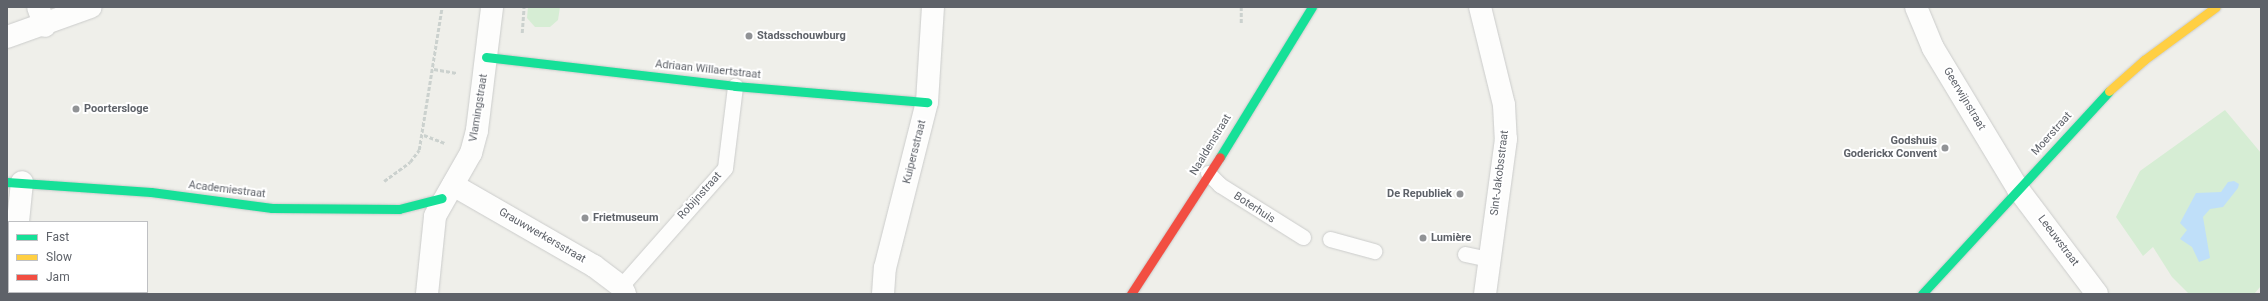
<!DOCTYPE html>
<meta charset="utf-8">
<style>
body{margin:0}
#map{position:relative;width:2268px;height:301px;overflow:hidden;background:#efefea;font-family:Roboto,sans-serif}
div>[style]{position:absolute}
.green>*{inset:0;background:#d6edd4}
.water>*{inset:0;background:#bfdff9}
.path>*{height:2.5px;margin-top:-1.25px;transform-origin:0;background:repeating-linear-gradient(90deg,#cbd1ce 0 4px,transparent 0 6px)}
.roads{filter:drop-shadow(0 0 1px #cbcccb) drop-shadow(0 0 1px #cbcccb)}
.lane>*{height:15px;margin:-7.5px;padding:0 7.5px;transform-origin:7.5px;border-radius:7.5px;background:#fdfdfc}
.street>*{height:22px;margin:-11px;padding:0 11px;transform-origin:11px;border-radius:11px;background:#fdfdfc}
.fast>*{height:9px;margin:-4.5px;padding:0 4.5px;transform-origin:4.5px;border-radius:4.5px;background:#16e098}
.slow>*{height:9px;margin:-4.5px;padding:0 4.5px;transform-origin:4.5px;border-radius:4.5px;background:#ffcf43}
.jam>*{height:9px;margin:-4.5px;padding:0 4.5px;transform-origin:4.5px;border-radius:4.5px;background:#f24e42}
.dots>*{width:11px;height:11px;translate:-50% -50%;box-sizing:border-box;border:2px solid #fff;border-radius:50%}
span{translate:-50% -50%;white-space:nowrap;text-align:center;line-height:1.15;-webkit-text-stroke:4px #fff;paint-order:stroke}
.poi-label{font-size:11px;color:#5e6269;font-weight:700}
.left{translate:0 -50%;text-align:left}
.right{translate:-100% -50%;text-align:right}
.street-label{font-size:11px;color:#5e6269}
.frame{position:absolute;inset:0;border:8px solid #5e6269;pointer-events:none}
.legend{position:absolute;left:8px;top:221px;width:140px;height:72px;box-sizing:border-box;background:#fff;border:1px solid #bfc0c3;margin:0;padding:5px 7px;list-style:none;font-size:12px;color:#5e6269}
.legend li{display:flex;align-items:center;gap:8px;height:20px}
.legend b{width:20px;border:1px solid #bfc0c3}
</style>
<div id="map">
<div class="green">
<div style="clip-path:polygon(528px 7px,560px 7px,558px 20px,550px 27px,535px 27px,527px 18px)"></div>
<div style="clip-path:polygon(2225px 110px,2261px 153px,2261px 286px,2254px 294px,2189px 294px,2172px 277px,2153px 247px,2143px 256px,2116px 217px,2140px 171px)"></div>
</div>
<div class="water">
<div style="clip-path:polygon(2234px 181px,2239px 184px,2238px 188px,2223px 207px,2210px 209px,2203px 217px,2210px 258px,2199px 262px,2192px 247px,2180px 239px,2187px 230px,2180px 223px,2196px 193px,2221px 192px,2228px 182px)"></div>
</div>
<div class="path">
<div style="left:1241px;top:23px;width:16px;rotate:-90deg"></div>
<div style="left:522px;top:33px;width:26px;rotate:-86deg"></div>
<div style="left:434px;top:69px;width:23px;rotate:10deg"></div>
<div style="left:424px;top:135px;width:22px;rotate:21deg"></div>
<div style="left:384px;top:181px;width:32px;rotate:-36deg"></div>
<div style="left:410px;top:162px;width:15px;rotate:-53deg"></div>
<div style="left:419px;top:150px;width:145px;rotate:-80.9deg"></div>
</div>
<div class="roads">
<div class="lane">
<div style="left:1208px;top:173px;width:17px;rotate:45deg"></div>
<div style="left:1220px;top:185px;width:98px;rotate:32.1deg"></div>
<div style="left:1330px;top:239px;width:46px;rotate:15.3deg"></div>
<div style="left:1465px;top:254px;width:24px;rotate:12deg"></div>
<div style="left:621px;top:286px;width:157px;rotate:-48.6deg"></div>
<div style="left:725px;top:168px;width:83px;rotate:-83deg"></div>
</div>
<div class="street">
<div style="left:38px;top:7px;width:20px;rotate:70deg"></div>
<div style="left:1480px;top:7px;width:101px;rotate:76.2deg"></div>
<div style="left:1504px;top:105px;width:34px;rotate:87deg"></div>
<div style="left:1506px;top:139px;width:156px;rotate:97.7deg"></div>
<div style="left:1916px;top:7px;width:44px;rotate:67.5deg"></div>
<div style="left:1933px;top:48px;width:165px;rotate:58.9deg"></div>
<div style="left:2018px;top:189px;width:131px;rotate:53deg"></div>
<div style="left:7px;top:37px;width:89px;rotate:-19.7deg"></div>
<div style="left:453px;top:185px;width:163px;rotate:29.9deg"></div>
<div style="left:594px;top:266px;width:34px;rotate:37deg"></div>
<div style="left:621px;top:286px;width:9px;rotate:63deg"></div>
<div style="left:18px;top:222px;width:40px;rotate:-84.3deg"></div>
<div style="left:12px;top:294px;width:2px;rotate:-63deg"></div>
<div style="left:427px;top:294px;width:78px;rotate:-84.1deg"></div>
<div style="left:435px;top:216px;width:73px;rotate:-60.3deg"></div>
<div style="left:471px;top:153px;width:24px;rotate:-75deg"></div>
<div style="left:477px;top:130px;width:124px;rotate:-83deg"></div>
<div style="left:883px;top:294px;width:26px;rotate:-86deg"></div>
<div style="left:885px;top:268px;width:171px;rotate:-75.8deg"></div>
<div style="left:927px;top:102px;width:95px;rotate:-86.4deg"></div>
</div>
<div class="fast">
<div style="left:486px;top:57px;width:251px;rotate:6.6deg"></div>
<div style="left:735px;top:86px;width:193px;rotate:4.8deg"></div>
<div style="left:1220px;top:157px;width:176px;rotate:-58.5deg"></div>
<div style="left:7px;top:182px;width:144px;rotate:4deg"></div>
<div style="left:151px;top:192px;width:122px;rotate:7.5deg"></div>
<div style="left:272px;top:208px;width:127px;rotate:0.5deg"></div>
<div style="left:399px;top:209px;width:44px;rotate:-14.3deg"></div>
<div style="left:1922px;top:294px;width:276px;rotate:-47.3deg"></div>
</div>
<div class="slow">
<div style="left:2109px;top:91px;width:47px;rotate:-41.5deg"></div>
<div style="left:2144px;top:60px;width:89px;rotate:-36.4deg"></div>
</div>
<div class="jam">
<div style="left:1131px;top:294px;width:163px;rotate:-57deg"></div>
</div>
</div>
<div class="dots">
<div style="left:749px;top:36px;background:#919396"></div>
<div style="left:76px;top:109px;background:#919396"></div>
<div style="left:1945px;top:148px;background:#919396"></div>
<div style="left:1460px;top:194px;background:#919396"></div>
<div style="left:585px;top:218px;background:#919396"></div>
<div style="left:1423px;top:238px;background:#919396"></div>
</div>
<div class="poi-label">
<span class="left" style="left:757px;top:36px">Stadsschouwburg</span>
<span class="left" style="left:84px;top:109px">Poortersloge</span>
<span class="right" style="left:1937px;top:148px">Godshuis<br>Goderickx Convent</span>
<span class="right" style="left:1452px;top:194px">De Republiek</span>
<span class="left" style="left:593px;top:218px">Frietmuseum</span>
<span class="left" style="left:1431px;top:238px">Lumière</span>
</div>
<div class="street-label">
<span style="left:708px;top:70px;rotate:6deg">Adriaan Willaertstraat</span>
<span style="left:1964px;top:99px;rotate:59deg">Geerwijnstraat</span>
<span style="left:479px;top:108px;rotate:-81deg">Vlamingstraat</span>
<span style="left:2052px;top:134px;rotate:-48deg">Moerstraat</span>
<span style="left:1211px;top:145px;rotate:-59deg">Naaldenstraat</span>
<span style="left:915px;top:152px;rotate:-76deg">Kuipersstraat</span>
<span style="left:1500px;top:173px;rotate:-83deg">Sint-Jakobsstraat</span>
<span style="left:227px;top:190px;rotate:7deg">Academiestraat</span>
<span style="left:700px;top:196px;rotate:-48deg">Robijnstraat</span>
<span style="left:1254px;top:208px;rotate:33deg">Boterhuis</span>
<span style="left:542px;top:236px;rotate:30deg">Grauwwerkersstraat</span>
<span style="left:2058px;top:241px;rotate:53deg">Leeuwstraat</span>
</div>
<div class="frame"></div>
<ul class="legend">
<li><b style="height:5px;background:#16e098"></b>Fast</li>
<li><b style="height:5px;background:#ffcf43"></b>Slow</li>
<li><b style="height:5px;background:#f24e42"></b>Jam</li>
</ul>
</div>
